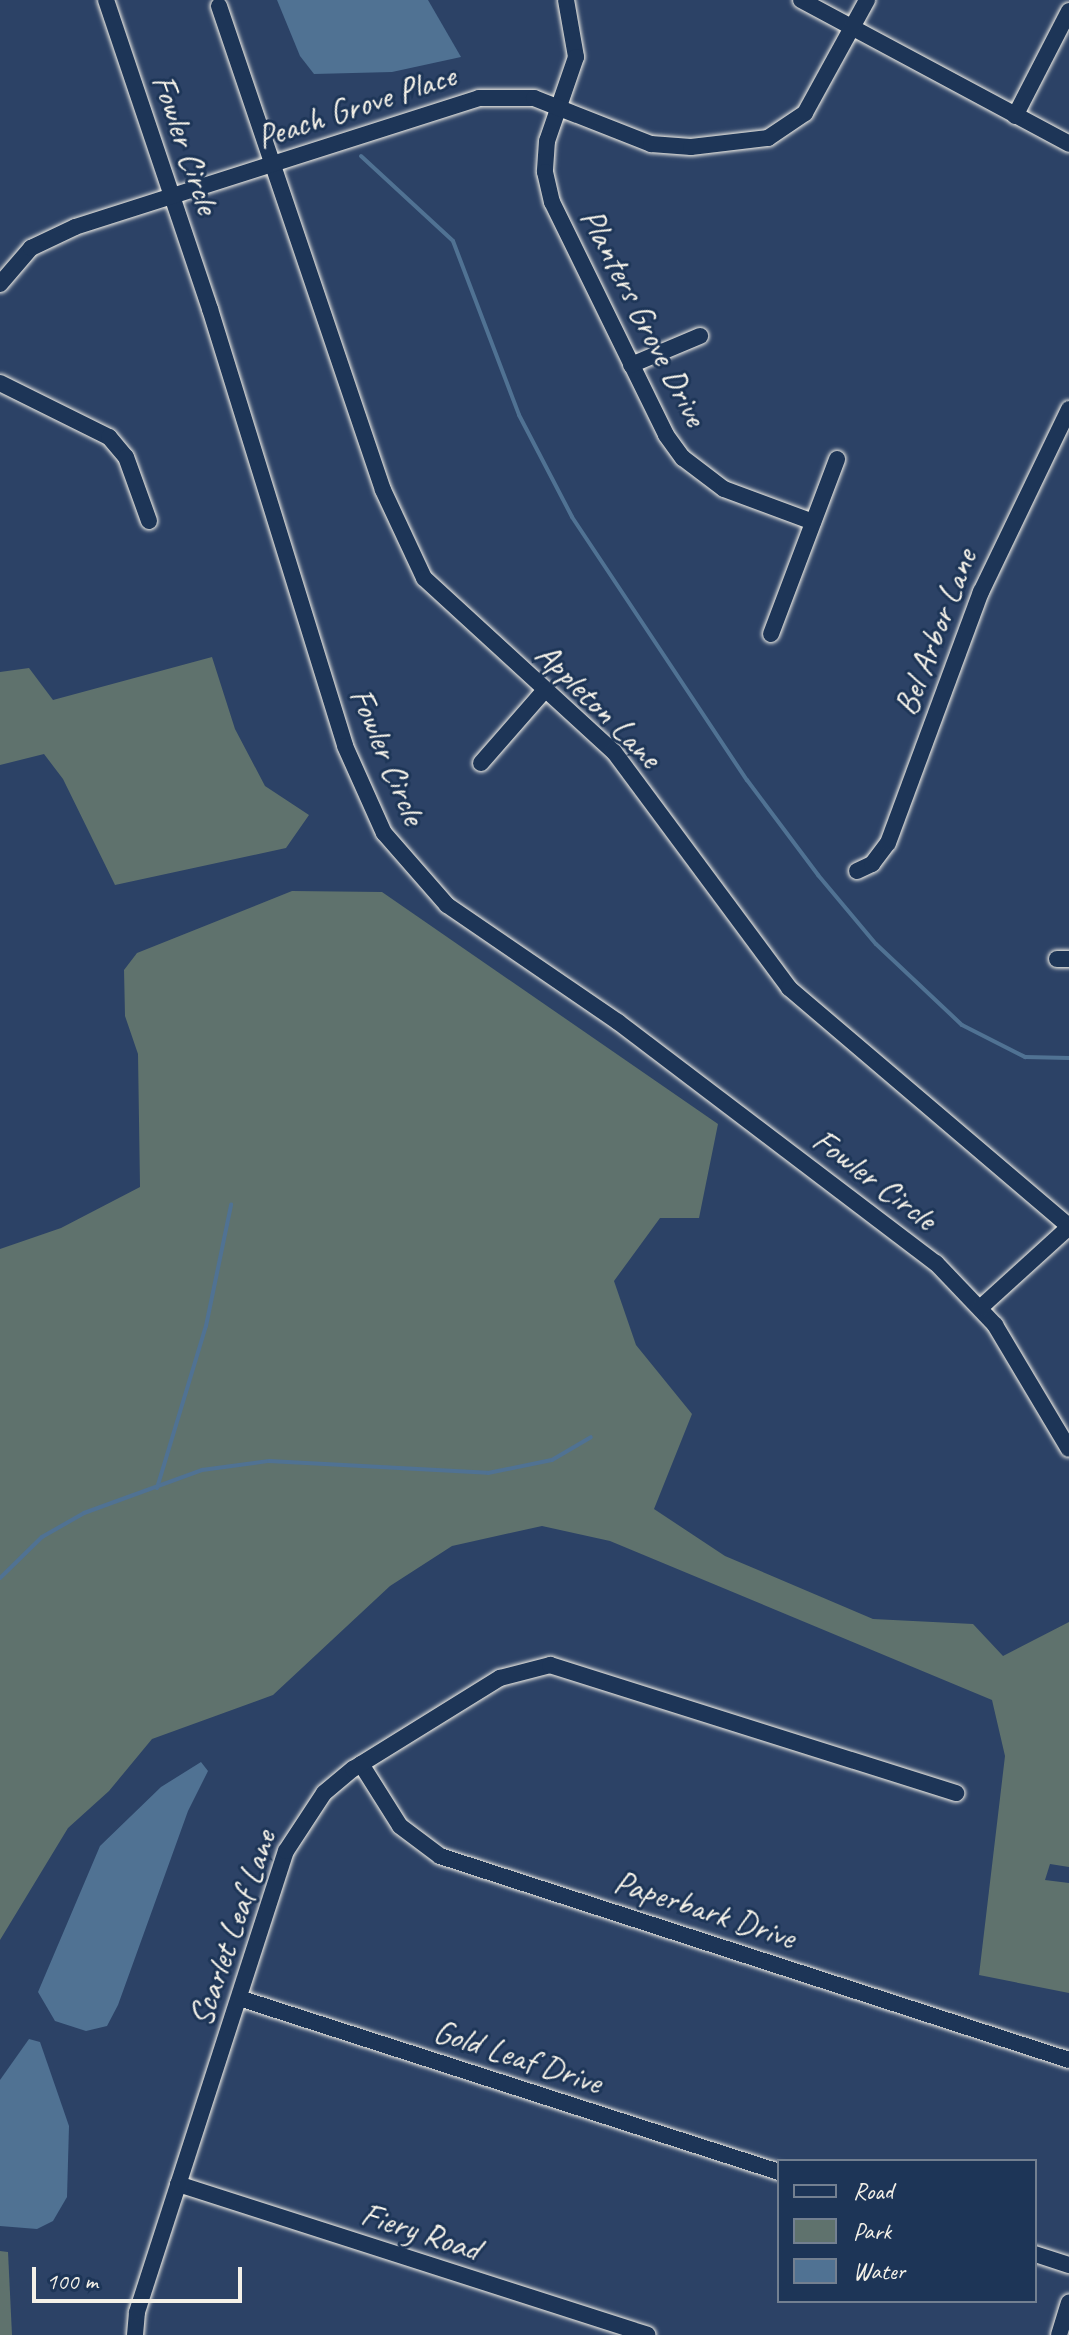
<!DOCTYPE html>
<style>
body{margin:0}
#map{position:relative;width:1069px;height:2335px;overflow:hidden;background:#2c4266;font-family:Caveat,sans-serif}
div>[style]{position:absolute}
.green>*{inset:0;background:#5f726d}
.water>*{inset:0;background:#507293}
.stream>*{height:4px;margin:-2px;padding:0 2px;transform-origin:2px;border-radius:2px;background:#507293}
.roads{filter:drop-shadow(0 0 2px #f4f1e8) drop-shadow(0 0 2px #f4f1e8)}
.minor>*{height:16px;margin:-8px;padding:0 8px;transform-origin:8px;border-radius:8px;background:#1d3557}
span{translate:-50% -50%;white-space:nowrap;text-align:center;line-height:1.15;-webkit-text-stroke:6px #1d3557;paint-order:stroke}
.street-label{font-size:34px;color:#f4f1e8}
.legend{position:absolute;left:777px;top:2159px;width:260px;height:144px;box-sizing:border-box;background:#1d3557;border:2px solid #738091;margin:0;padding:10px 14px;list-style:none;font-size:24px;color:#f4f1e8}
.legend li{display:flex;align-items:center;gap:16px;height:40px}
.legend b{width:40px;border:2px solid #738091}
.scale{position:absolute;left:32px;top:2267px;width:210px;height:36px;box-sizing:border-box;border:4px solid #f4f1e8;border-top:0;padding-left:10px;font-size:24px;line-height:28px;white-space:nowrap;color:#f4f1e8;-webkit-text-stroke:6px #1d3557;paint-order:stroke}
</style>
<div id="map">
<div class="green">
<div style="clip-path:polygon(212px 657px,235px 729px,265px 786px,309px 815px,286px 848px,115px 885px,63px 779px,44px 754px,0 765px,0 672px,29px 668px,53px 700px)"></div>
<div style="clip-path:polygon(292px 891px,382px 892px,718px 1124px,699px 1218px,660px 1218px,614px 1281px,636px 1345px,692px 1414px,654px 1509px,725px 1556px,873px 1619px,973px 1624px,1003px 1656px,1069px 1622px,1069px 1867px,1050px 1864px,1045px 1880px,1069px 1883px,1069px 1993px,979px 1975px,1005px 1756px,992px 1700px,610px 1541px,542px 1526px,452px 1546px,390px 1586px,273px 1695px,152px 1739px,109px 1791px,68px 1828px,0 1940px,0 1996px,0 1249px,61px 1228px,140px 1187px,138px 1054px,125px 1016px,124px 970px,137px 953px)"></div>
<div style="clip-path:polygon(0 2251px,8px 2252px,12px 2335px,0 2335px)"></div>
</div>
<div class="water">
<div style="clip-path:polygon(277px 0,428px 0,461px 57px,392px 72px,314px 74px,300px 56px)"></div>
<div style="clip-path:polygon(201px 1762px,208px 1771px,188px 1811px,118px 2005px,107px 2026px,86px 2031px,55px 2021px,38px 1992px,100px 1846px,161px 1787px)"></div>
<div style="clip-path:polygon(29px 2039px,40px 2042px,69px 2126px,67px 2197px,53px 2221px,37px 2229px,0 2226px,0 2080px)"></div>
</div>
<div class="stream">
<div style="left:361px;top:156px;width:125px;rotate:42.7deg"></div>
<div style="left:453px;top:241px;width:186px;rotate:69.2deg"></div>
<div style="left:519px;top:415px;width:115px;rotate:62.5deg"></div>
<div style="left:572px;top:517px;width:316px;rotate:56.4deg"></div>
<div style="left:747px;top:780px;width:119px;rotate:53.2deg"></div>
<div style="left:818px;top:875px;width:90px;rotate:50deg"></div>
<div style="left:876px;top:944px;width:118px;rotate:43.3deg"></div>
<div style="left:962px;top:1025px;width:71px;rotate:26.9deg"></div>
<div style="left:1025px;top:1057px;width:44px;rotate:1.3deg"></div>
<div style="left:157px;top:1488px;width:169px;rotate:-73.2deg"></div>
<div style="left:206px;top:1326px;width:124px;rotate:-78.3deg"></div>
<div style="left:0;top:1578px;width:59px;rotate:-44.3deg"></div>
<div style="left:42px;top:1537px;width:48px;rotate:-29.7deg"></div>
<div style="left:84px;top:1513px;width:126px;rotate:-20deg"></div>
<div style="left:202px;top:1470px;width:68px;rotate:-7.7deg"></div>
<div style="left:269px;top:1461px;width:219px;rotate:3.1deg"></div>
<div style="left:488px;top:1473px;width:65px;rotate:-11.5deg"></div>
<div style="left:552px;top:1460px;width:45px;rotate:-30.5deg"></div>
</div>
<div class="roads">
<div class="minor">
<div style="left:106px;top:0;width:326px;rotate:71.4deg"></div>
<div style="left:210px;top:309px;width:457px;rotate:72.8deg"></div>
<div style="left:345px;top:746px;width:95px;rotate:65.9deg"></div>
<div style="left:384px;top:833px;width:96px;rotate:48.8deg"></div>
<div style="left:447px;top:905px;width:207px;rotate:34.4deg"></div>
<div style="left:618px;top:1022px;width:399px;rotate:37.2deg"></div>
<div style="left:936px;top:1263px;width:86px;rotate:46.4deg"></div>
<div style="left:995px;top:1325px;width:144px;rotate:59.2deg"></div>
<div style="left:566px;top:0;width:58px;rotate:80deg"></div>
<div style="left:576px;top:57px;width:89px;rotate:109deg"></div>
<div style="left:547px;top:141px;width:31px;rotate:94deg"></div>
<div style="left:545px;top:172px;width:31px;rotate:77deg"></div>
<div style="left:552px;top:202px;width:259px;rotate:63.9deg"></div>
<div style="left:666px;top:435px;width:29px;rotate:54deg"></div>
<div style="left:683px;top:458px;width:51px;rotate:37.1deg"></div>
<div style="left:724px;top:489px;width:95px;rotate:20.3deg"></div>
<div style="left:801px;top:0;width:304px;rotate:28.2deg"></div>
<div style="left:219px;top:6px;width:511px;rotate:71.28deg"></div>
<div style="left:383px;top:490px;width:97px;rotate:65deg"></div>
<div style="left:424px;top:578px;width:258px;rotate:42.5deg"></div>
<div style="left:614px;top:752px;width:294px;rotate:53.4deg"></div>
<div style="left:789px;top:988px;width:367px;rotate:40.4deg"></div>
<div style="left:1015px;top:116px;width:118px;rotate:-62.8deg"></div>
<div style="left:0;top:284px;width:48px;rotate:-49.3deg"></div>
<div style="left:31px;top:248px;width:49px;rotate:-25.5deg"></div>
<div style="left:75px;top:227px;width:424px;rotate:-17.7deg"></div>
<div style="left:479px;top:98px;width:55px"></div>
<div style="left:534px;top:98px;width:126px;rotate:21.5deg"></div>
<div style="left:651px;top:144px;width:40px;rotate:4.3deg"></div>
<div style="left:691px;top:147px;width:78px;rotate:-6.7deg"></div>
<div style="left:768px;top:138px;width:45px;rotate:-34deg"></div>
<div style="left:805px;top:113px;width:129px;rotate:-61.2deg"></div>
<div style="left:631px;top:365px;width:75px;rotate:-22.8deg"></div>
<div style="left:0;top:383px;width:122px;rotate:26.4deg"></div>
<div style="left:109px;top:437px;width:26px;rotate:50deg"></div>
<div style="left:126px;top:457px;width:68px;rotate:70.2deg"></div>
<div style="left:771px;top:634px;width:187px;rotate:-69.3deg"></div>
<div style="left:481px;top:763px;width:96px;rotate:-48.8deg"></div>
<div style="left:857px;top:871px;width:17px;rotate:-25deg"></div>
<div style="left:872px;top:864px;width:26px;rotate:-53deg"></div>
<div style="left:888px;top:843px;width:268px;rotate:-69.7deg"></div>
<div style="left:981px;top:592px;width:203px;rotate:-64.3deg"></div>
<div style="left:1057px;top:959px;width:12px"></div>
<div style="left:980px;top:1308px;width:120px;rotate:-42.3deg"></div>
<div style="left:361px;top:1764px;width:73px;rotate:57.8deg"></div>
<div style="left:400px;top:1826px;width:50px;rotate:36.9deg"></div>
<div style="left:440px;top:1856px;width:661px;rotate:17.97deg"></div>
<div style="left:239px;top:1998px;width:567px;rotate:17.86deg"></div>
<div style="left:178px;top:2184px;width:493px;rotate:17.8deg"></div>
<div style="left:1035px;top:2254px;width:36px;rotate:18deg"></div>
<div style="left:135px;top:2335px;width:23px;rotate:-85deg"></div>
<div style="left:137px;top:2312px;width:484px;rotate:-72.1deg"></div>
<div style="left:286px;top:1851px;width:69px;rotate:-56.8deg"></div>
<div style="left:324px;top:1793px;width:38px;rotate:-40deg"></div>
<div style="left:353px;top:1769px;width:173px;rotate:-31.8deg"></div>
<div style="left:500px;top:1678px;width:52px;rotate:-14.6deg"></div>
<div style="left:550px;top:1665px;width:426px;rotate:17.5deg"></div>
<div style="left:1059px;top:2335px;width:34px;rotate:-73deg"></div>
</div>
</div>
<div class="street-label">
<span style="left:356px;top:106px;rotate:-18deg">Peach Grove Place</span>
<span style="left:186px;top:144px;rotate:71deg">Fowler Circle</span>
<span style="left:644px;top:317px;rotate:63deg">Planters Grove Drive</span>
<span style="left:935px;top:632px;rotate:-69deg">Bel Arbor Lane</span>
<span style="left:599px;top:705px;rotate:45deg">Appleton Lane</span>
<span style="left:388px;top:756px;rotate:67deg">Fowler Circle</span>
<span style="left:875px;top:1179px;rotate:37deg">Fowler Circle</span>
<span style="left:705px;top:1909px;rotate:18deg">Paperbark Drive</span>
<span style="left:232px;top:1928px;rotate:-71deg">Scarlet Leaf Lane</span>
<span style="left:518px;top:2056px;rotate:18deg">Gold Leaf Drive</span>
<span style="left:421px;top:2231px;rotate:18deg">Fiery Road</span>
</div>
<ul class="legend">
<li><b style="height:10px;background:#1d3557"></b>Road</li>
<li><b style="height:22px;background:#5f726d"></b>Park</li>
<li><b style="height:22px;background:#507293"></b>Water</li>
</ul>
<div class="scale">100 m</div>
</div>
